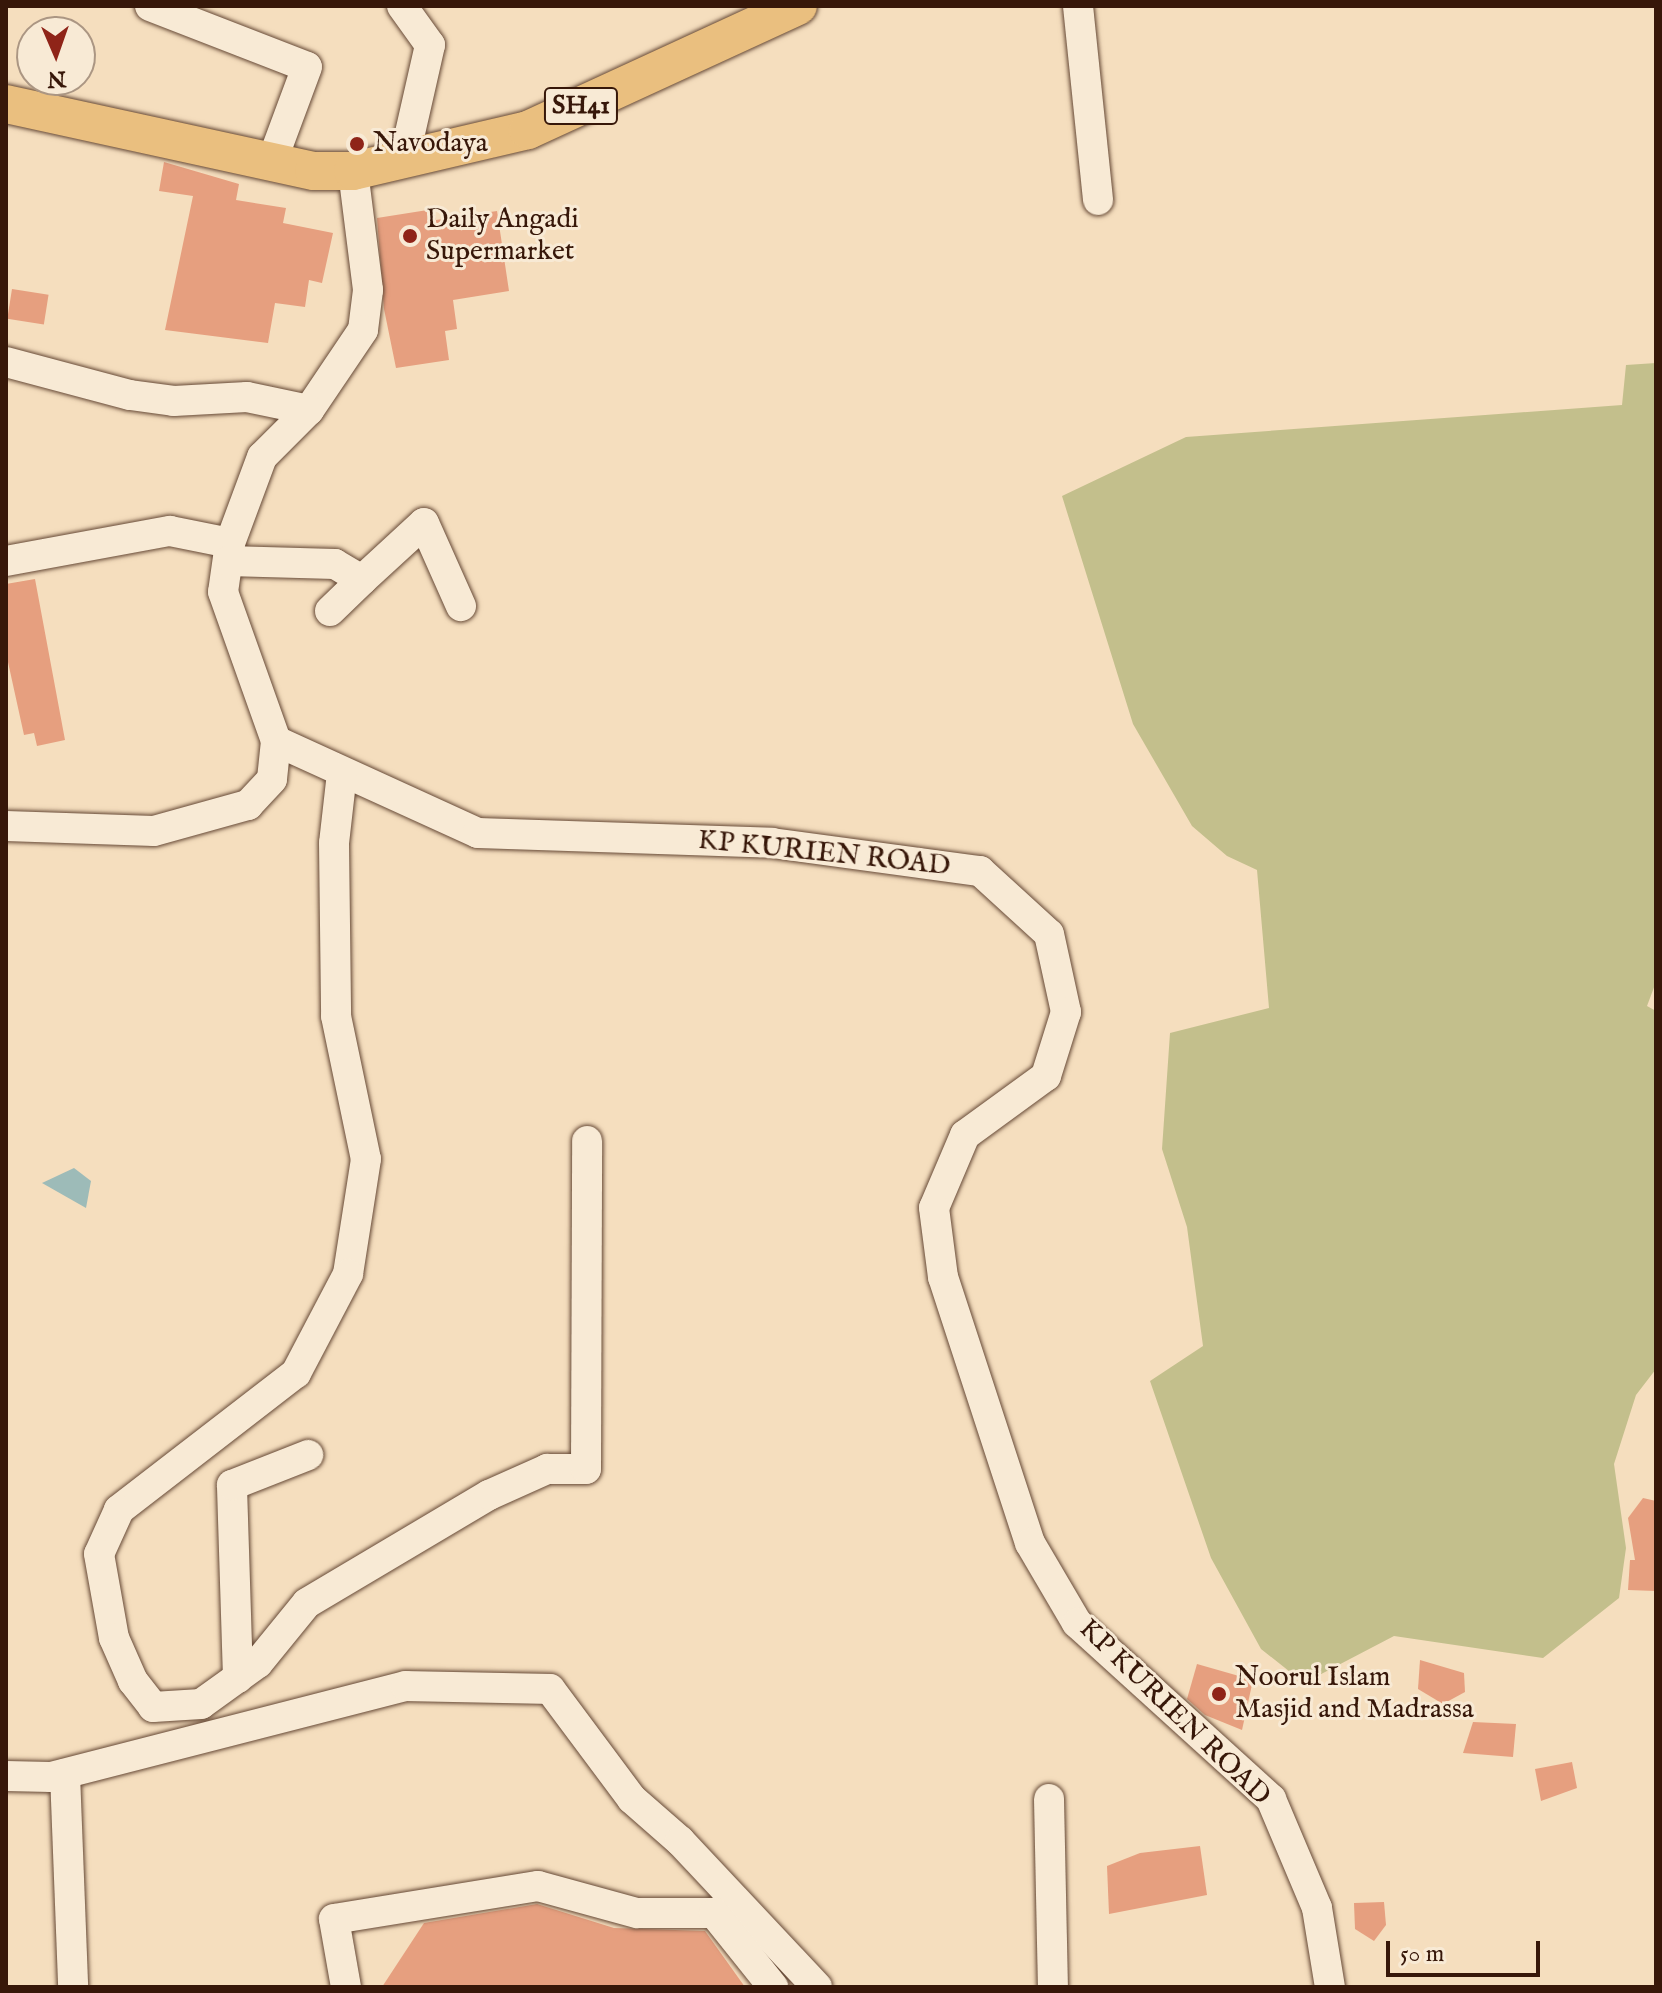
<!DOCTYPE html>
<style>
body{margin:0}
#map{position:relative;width:1662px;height:1993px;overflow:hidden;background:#f5debe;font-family:"IM FELL English",serif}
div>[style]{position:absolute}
.green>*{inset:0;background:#c3bf8c}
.water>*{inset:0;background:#9dbbb8}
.building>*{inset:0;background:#e69f7f;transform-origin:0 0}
.roads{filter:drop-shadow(0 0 2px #664936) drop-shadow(0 0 2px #664936)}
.minor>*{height:30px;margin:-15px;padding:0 15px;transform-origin:15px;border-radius:15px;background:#f8ead5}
.major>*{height:38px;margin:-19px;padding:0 19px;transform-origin:19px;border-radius:19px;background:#eabf7f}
.dots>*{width:22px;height:22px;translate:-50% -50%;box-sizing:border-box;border:4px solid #f8ead5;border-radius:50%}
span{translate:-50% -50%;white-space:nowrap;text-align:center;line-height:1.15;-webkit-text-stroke:6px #f8ead5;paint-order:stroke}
.shield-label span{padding:2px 6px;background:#f8ead5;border:2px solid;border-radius:6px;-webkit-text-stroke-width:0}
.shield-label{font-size:26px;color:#371709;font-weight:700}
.poi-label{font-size:28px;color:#371709}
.left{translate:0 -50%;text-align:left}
.street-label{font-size:28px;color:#371709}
.frame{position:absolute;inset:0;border:8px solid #371709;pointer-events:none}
.north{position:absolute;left:16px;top:16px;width:80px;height:80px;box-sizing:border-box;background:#f8ead5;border:2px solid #ab9683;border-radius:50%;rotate:178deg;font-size:22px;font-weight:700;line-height:32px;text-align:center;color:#371709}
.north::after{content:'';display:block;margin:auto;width:28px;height:36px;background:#8f2418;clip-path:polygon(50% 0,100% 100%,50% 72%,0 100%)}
.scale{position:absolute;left:1386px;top:1941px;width:154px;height:36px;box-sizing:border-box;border:4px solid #371709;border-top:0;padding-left:10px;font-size:24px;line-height:28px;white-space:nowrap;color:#371709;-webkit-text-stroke:6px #f8ead5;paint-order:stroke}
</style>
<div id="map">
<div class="green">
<div style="clip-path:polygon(1656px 363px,1656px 982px,1647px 1006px,1656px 1011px,1656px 1369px,1636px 1395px,1614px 1464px,1626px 1548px,1619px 1598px,1543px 1658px,1394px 1636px,1304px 1683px,1261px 1649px,1211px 1558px,1150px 1381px,1203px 1346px,1187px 1227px,1162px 1149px,1170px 1033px,1269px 1008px,1257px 870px,1227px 856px,1192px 826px,1133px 724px,1062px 496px,1186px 437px,1622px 405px,1626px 365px)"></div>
</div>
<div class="water">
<div style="clip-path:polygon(74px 1168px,91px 1181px,86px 1208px,42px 1183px)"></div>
</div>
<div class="building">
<div style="clip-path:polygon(164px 162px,239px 184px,236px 200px,286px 208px,283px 223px,333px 233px,322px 283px,309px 280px,305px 307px,275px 303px,268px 343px,165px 330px,193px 196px,159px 191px)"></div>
<div style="clip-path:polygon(434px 209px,436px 220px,497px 211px,509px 291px,453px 300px,457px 329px,445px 331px,449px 360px,396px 368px,384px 309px,377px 218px)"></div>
<div style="left:12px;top:289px;width:37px;height:30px;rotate:9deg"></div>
<div style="clip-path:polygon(35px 579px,65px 740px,37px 746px,34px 733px,24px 735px,6px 653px,6px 584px)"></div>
<div style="clip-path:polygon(1643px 1498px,1656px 1501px,1656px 1591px,1628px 1590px,1630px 1560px,1635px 1560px,1628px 1518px)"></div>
<div style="clip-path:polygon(1420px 1660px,1464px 1673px,1465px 1692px,1443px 1704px,1418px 1689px)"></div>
<div style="clip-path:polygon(1197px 1664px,1253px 1680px,1242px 1730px,1205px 1715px,1187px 1699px)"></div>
<div style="clip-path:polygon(1473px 1722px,1516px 1724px,1513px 1757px,1463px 1753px)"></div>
<div style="clip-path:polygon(1572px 1762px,1577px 1788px,1541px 1801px,1535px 1769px)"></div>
<div style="clip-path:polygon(1200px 1846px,1207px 1895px,1109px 1914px,1107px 1866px,1140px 1853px)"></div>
<div style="clip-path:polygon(1384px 1902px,1386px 1925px,1374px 1941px,1355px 1929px,1354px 1903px)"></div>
<div style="clip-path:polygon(537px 1904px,614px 1928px,705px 1931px,745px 1987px,382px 1987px,424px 1923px)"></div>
</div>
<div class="roads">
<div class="minor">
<div style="left:150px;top:6px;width:168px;rotate:21.2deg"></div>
<div style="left:307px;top:67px;width:100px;rotate:110.4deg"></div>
<div style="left:402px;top:6px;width:48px;rotate:54.3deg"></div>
<div style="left:430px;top:45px;width:117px;rotate:102.8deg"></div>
<div style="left:1078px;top:6px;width:195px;rotate:84.1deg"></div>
<div style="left:353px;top:171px;width:120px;rotate:82.8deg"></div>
<div style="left:368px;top:290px;width:40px;rotate:97.1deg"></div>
<div style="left:363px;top:330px;width:97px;rotate:124deg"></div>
<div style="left:309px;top:410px;width:66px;rotate:135deg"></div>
<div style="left:262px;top:457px;width:92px;rotate:110.4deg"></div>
<div style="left:230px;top:543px;width:49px;rotate:98.1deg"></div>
<div style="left:223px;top:592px;width:158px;rotate:70.4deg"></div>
<div style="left:276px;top:741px;width:222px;rotate:24.5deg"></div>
<div style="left:478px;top:833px;width:294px;rotate:1.9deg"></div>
<div style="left:772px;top:843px;width:210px;rotate:7.7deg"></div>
<div style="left:980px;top:871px;width:93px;rotate:42.4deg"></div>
<div style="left:1049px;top:934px;width:80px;rotate:77.7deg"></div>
<div style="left:1066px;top:1012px;width:67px;rotate:107.4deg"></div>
<div style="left:1046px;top:1076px;width:100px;rotate:143.9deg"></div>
<div style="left:965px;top:1135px;width:79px;rotate:113deg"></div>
<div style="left:934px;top:1208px;width:70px;rotate:82.6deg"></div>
<div style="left:943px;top:1277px;width:280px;rotate:71.9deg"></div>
<div style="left:1030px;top:1543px;width:93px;rotate:59.6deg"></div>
<div style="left:1077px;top:1623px;width:262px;rotate:42.2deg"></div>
<div style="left:1271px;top:1799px;width:118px;rotate:67.1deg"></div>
<div style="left:1317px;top:1908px;width:80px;rotate:80.7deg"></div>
<div style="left:6px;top:362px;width:128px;rotate:14.9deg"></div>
<div style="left:130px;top:395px;width:44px;rotate:7.8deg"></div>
<div style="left:174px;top:401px;width:73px;rotate:-3.1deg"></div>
<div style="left:247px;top:397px;width:63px;rotate:11.8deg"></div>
<div style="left:6px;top:561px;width:167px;rotate:-10.4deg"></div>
<div style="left:170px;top:531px;width:61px;rotate:11.3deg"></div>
<div style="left:228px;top:561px;width:107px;rotate:1.6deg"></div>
<div style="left:335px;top:564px;width:31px;rotate:31deg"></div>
<div style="left:362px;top:580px;width:84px;rotate:-42.6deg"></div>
<div style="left:424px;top:523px;width:91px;rotate:66deg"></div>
<div style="left:330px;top:611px;width:45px;rotate:-44.1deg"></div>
<div style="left:342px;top:773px;width:70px;rotate:96.5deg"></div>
<div style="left:334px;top:843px;width:173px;rotate:89.3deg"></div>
<div style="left:336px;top:1016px;width:146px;rotate:78.2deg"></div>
<div style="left:366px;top:1159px;width:116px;rotate:98.9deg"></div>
<div style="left:348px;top:1274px;width:112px;rotate:117.7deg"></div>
<div style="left:296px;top:1373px;width:224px;rotate:142.3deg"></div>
<div style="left:119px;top:1510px;width:48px;rotate:114.4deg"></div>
<div style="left:99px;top:1554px;width:85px;rotate:79.9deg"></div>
<div style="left:114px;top:1638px;width:47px;rotate:66.2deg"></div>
<div style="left:133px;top:1681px;width:33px;rotate:52deg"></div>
<div style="left:153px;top:1707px;width:48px;rotate:-3.6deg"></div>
<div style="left:201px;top:1704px;width:70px;rotate:-35.7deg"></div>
<div style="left:258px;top:1663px;width:77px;rotate:-50.8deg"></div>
<div style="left:307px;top:1603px;width:212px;rotate:-30.7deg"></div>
<div style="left:489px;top:1495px;width:64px;rotate:-24.1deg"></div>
<div style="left:547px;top:1469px;width:39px"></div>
<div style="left:586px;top:1469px;width:328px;rotate:-89.8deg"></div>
<div style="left:6px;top:826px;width:148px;rotate:1.9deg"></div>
<div style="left:154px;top:831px;width:98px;rotate:-15.5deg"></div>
<div style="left:248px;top:805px;width:35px;rotate:-47deg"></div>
<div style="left:272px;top:779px;width:38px;rotate:-84deg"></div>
<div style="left:238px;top:1678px;width:193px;rotate:-91.8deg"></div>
<div style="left:232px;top:1485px;width:82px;rotate:-21.5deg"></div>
<div style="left:65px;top:1774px;width:213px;rotate:87.8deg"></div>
<div style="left:6px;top:1776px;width:45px;rotate:1.3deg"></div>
<div style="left:51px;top:1777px;width:366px;rotate:-14.4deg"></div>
<div style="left:406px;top:1686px;width:144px;rotate:1.2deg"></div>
<div style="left:550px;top:1689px;width:137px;rotate:53.3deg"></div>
<div style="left:632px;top:1799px;width:64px;rotate:41.2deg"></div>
<div style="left:680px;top:1841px;width:200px;rotate:46.8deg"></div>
<div style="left:1049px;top:1799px;width:188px;rotate:88.8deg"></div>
<div style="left:346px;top:1987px;width:69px;rotate:-100deg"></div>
<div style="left:334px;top:1919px;width:207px;rotate:-9.2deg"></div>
<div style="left:538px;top:1886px;width:103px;rotate:15.3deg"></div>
<div style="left:637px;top:1913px;width:77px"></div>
<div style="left:714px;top:1913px;width:95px;rotate:51.4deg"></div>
</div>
<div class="major">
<div style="left:6px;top:104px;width:315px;rotate:12.3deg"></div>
<div style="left:314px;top:171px;width:39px"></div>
<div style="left:353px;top:171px;width:180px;rotate:-13.2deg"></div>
<div style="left:528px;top:130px;width:297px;rotate:-24.7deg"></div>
</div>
</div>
<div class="dots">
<div style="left:357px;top:144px;background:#8f2418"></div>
<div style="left:410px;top:236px;background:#8f2418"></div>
<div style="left:1219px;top:1694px;background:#8f2418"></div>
</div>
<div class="shield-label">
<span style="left:581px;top:106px">SH41</span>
</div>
<div class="poi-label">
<span class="left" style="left:373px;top:144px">Navodaya</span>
<span class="left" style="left:426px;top:236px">Daily Angadi<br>Supermarket</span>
<span class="left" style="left:1235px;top:1694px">Noorul Islam<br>Masjid and Madrassa</span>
</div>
<div class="street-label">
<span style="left:824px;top:854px;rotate:6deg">KP KURIEN ROAD</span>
<span style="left:1174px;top:1713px;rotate:44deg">KP KURIEN ROAD</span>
</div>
<div class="frame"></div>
<div class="north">N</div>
<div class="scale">50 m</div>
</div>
